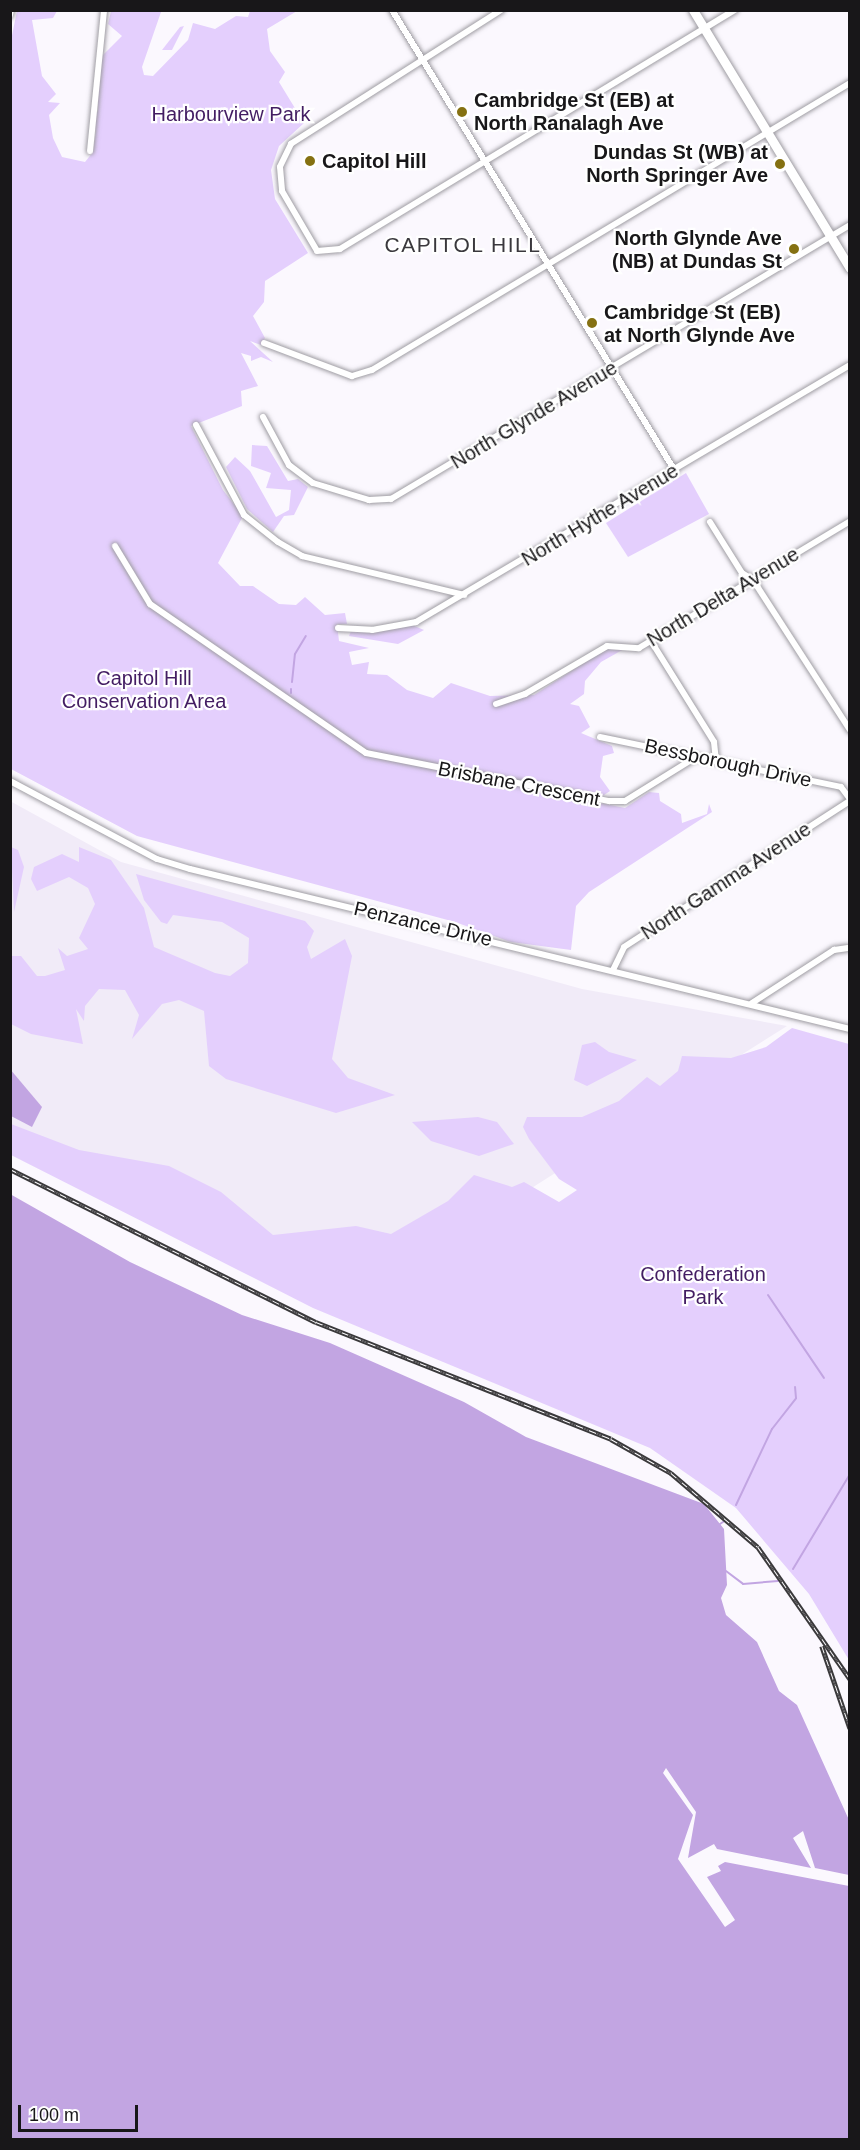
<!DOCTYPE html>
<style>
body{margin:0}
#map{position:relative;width:860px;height:2150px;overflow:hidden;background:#fbf8fe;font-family:Arial,sans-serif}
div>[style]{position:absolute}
.built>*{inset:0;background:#f1ebf8}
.green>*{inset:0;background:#e4cffd}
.water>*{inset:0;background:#c2a5e2}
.pier>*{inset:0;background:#fbf8fe}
.stream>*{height:2px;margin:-1px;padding:0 1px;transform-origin:1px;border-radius:1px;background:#c2a5e2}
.roads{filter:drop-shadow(0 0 2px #9f9da3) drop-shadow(0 0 2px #9f9da3)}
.street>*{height:6px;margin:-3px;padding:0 3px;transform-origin:3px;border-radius:3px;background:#fff}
.secondary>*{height:9px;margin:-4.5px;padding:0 4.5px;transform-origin:4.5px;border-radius:4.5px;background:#fff}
.rail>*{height:4.5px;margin-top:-2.25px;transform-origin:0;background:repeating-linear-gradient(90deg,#fff 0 7px,#3a393b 0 14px);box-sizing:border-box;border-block:2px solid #3a393b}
.dots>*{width:16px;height:16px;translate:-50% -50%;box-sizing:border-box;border:3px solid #fff;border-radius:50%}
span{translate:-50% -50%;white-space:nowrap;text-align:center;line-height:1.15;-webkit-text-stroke:4.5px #fff;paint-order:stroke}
.poi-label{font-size:20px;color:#181719;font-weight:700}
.left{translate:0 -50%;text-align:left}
.right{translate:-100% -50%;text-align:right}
.park-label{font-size:20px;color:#431d63}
.street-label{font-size:20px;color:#181719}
.neighbourhood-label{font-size:21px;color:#3a383d;letter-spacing:1.5px}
.frame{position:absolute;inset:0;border:12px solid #181719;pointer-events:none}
.scale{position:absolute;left:18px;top:2105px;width:120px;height:27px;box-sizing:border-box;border:3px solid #181719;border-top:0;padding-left:8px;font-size:18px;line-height:21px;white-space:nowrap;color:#181719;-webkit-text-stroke:4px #fff;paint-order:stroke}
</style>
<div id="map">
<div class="built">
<div style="clip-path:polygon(10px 801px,121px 862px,582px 989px,787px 1026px,363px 1295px,11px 1144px)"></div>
</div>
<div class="green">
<div style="clip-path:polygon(17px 11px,57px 11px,53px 18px,32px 20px,42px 76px,56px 94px,48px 102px,60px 103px,49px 115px,53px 138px,62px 157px,85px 162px,93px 152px,96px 131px,91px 119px,98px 111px,97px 61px,122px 36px,108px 24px,111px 11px,161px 12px,142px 67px,144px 75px,153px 76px,188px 40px,193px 23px,215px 29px,236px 16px,248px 17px,250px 11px,297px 11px,267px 29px,270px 51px,285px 72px,279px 82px,304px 123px,279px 146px,271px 170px,275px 199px,308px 253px,265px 281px,264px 302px,253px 316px,265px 338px,261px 345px,250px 341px,273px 362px,261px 357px,251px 361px,251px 356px,241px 353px,258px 386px,241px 391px,242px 406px,191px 426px,223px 490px,243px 516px,218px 563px,240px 586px,253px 586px,279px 604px,296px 605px,305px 597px,325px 615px,345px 613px,347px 624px,337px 624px,339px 641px,369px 648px,349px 652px,352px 665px,369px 662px,367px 674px,387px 675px,407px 690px,433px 698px,451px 683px,490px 696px,534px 695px,607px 648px,624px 649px,601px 662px,585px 681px,584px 694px,570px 704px,579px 706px,590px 727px,581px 733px,612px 746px,614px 753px,603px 756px,600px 777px,610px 791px,601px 797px,583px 792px,581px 799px,625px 808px,649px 792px,659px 793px,660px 801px,681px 814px,682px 823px,707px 814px,709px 804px,712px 812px,589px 892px,576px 906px,571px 950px,511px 942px,455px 922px,137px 836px,11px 769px,10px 45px)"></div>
<div style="clip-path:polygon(184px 26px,172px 50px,162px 50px,180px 27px)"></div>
<div style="clip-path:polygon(252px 445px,267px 446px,288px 481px,298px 479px,308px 487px,294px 515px,284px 516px,273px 532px,247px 509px,226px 467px,235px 457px,250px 471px,276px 517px,289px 510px,291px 490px,266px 488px,271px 473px,251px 466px)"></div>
<div style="clip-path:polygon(686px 473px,709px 514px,628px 557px,606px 523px)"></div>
<div style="clip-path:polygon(412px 625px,424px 630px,398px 644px,349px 636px,351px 631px)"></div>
<div style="clip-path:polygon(11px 847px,18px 850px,24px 867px,14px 912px)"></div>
<div style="clip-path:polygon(79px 847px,111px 860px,144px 908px,154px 947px,215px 973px,230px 976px,248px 963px,249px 938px,222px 922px,173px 915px,167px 924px,161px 922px,144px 900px,136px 874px,305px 921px,314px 931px,307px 947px,311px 959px,345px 939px,352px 956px,332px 1059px,348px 1078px,395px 1095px,336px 1113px,226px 1079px,209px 1066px,204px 1011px,179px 1000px,162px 1004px,132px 1039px,139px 1015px,125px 990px,99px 989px,85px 1006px,84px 1021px,76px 1009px,83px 1044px,31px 1034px,11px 1024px,11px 956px,21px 956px,37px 976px,45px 976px,65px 970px,58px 948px,67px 956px,88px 949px,79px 938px,95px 904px,88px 888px,69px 877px,37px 891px,31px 879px,34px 867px,62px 854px,79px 862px)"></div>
<div style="clip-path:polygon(792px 1028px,849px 1044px,849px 1660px,809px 1594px,736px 1508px,650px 1448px,313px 1308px,11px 1155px,11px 1124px,79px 1150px,169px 1166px,221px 1192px,273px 1235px,356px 1226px,391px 1234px,448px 1201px,474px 1175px,512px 1187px,524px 1182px,559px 1202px,577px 1190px,559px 1179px,529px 1139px,523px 1127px,527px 1117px,582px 1117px,619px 1101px,647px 1077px,660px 1086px,678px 1071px,682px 1056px,731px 1058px,766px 1047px)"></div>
<div style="clip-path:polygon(595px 1042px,609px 1052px,637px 1060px,587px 1086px,574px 1080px,582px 1045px)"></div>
<div style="clip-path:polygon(478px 1117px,497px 1122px,514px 1144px,479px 1156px,431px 1141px,412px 1122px)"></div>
</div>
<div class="water">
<div style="clip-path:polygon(10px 1069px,42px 1107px,32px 1127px,11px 1116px)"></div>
<div style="clip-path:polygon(10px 1194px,130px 1262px,242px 1315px,330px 1343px,464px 1402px,526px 1437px,704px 1504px,724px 1529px,727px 1585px,721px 1598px,726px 1615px,757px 1642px,779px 1691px,797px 1705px,849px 1820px,849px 2139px,11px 2139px)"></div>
</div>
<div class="pier">
<div style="clip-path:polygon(666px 1768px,696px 1812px,688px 1858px,714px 1844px,717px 1849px,811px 1868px,793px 1838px,803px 1831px,815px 1868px,849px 1875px,849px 1886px,725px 1862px,718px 1866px,721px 1871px,707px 1877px,735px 1920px,725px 1927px,678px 1859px,693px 1815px,663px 1773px)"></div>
</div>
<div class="stream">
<div style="left:292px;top:682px;width:28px;rotate:-84deg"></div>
<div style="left:295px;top:654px;width:21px;rotate:-59deg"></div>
<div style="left:291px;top:693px;width:4px;rotate:-90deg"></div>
<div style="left:768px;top:1295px;width:100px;rotate:56deg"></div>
<div style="left:736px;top:1505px;width:84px;rotate:-64.7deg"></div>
<div style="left:772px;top:1429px;width:39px;rotate:-52deg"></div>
<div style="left:796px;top:1398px;width:11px;rotate:-95deg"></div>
<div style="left:720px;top:1524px;width:4px;rotate:-34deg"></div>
<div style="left:793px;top:1569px;width:111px;rotate:-59deg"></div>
<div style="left:726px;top:1571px;width:21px;rotate:37deg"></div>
<div style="left:743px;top:1584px;width:35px;rotate:-5deg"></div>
</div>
<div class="roads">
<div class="street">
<div style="left:392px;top:10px;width:541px;rotate:58.45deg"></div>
<div style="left:501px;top:10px;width:249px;rotate:147.5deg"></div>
<div style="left:291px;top:144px;width:25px;rotate:116deg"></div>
<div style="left:280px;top:167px;width:24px;rotate:85deg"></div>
<div style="left:282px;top:191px;width:69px;rotate:59.7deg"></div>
<div style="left:317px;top:251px;width:23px;rotate:-5deg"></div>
<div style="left:340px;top:249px;width:462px;rotate:-31.2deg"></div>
<div style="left:10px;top:15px;width:5px;rotate:-79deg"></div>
<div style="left:90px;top:151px;width:142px;rotate:-84.3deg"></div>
<div style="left:264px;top:343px;width:94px;rotate:20.6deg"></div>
<div style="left:352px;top:376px;width:21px;rotate:-17deg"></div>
<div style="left:372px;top:370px;width:558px;rotate:-30.98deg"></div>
<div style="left:263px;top:417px;width:55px;rotate:61.6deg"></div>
<div style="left:289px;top:465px;width:30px;rotate:37deg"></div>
<div style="left:313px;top:483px;width:59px;rotate:16.9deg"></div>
<div style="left:369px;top:500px;width:22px;rotate:-3deg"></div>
<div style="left:391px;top:499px;width:535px;rotate:-30.84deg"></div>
<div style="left:196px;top:425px;width:102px;rotate:61.9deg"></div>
<div style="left:244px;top:515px;width:43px;rotate:38.5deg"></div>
<div style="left:278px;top:542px;width:28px;rotate:30deg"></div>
<div style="left:302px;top:556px;width:167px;rotate:13.5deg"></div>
<div style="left:710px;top:522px;width:60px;rotate:57.9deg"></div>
<div style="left:742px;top:573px;width:13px;rotate:32deg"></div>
<div style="left:753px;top:580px;width:179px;rotate:57.1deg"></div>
<div style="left:115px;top:546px;width:68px;rotate:58.9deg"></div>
<div style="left:150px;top:604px;width:262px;rotate:34.6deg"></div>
<div style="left:366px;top:753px;width:248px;rotate:11.2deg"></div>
<div style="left:609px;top:801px;width:16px"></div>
<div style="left:625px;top:801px;width:84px;rotate:-31.8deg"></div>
<div style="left:338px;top:628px;width:34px;rotate:3deg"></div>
<div style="left:372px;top:630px;width:45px;rotate:-10.3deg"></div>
<div style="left:416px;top:622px;width:504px;rotate:-30.63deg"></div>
<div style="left:651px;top:641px;width:119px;rotate:58deg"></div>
<div style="left:714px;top:742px;width:19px;rotate:84deg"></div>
<div style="left:496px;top:704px;width:31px;rotate:-19deg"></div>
<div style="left:525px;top:694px;width:95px;rotate:-30.3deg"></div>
<div style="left:607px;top:646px;width:32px;rotate:4deg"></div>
<div style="left:639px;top:648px;width:246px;rotate:-31deg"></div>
<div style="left:600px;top:737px;width:246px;rotate:11.7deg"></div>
<div style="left:841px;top:787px;width:15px;rotate:53deg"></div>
<div style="left:10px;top:781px;width:166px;rotate:28deg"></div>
<div style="left:157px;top:859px;width:34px;rotate:17deg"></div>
<div style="left:190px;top:869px;width:679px;rotate:13.63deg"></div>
<div style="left:613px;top:970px;width:25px;rotate:-64deg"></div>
<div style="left:624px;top:947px;width:269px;rotate:-32.9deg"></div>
<div style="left:752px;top:1003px;width:98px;rotate:-32.9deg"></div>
<div style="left:834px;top:950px;width:14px;rotate:-8deg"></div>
</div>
<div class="secondary">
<div style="left:693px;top:10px;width:302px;rotate:58.7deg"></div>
</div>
</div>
<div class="rail">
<div style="left:10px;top:1169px;width:342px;rotate:26.6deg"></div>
<div style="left:316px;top:1322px;width:317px;rotate:21.6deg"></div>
<div style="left:611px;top:1439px;width:69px;rotate:29.5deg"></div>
<div style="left:671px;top:1473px;width:114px;rotate:40.4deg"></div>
<div style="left:758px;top:1547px;width:161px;rotate:55.1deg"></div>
<div style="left:822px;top:1646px;width:87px;rotate:71.1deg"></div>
</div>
<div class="dots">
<div style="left:462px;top:112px;background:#857112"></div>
<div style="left:310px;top:161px;background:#857112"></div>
<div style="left:780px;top:164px;background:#857112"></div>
<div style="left:794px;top:249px;background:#857112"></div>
<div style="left:592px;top:323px;background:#857112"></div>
</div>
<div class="poi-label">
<span class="left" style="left:474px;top:112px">Cambridge St (EB) at<br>North Ranalagh Ave</span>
<span class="right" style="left:768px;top:164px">Dundas St (WB) at<br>North Springer Ave</span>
<span class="left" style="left:322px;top:161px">Capitol Hill</span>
<span class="right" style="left:782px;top:250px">North Glynde Ave<br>(NB) at Dundas St</span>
<span class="left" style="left:604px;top:324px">Cambridge St (EB)<br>at North Glynde Ave</span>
</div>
<div class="park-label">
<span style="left:231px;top:114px">Harbourview Park</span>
<span style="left:144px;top:690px">Capitol Hill<br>Conservation Area</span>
<span style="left:703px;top:1286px">Confederation<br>Park</span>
</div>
<div class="street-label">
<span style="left:534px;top:415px;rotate:-31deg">North Glynde Avenue</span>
<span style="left:600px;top:515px;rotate:-31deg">North Hythe Avenue</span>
<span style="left:723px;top:597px;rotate:-31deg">North Delta Avenue</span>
<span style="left:728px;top:763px;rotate:12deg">Bessborough Drive</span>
<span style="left:519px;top:784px;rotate:11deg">Brisbane Crescent</span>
<span style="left:726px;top:881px;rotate:-33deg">North Gamma Avenue</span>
<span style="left:423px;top:924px;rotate:13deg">Penzance Drive</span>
</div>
<div class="neighbourhood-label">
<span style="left:463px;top:245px">CAPITOL HILL</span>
</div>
<div class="frame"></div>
<div class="scale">100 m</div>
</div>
